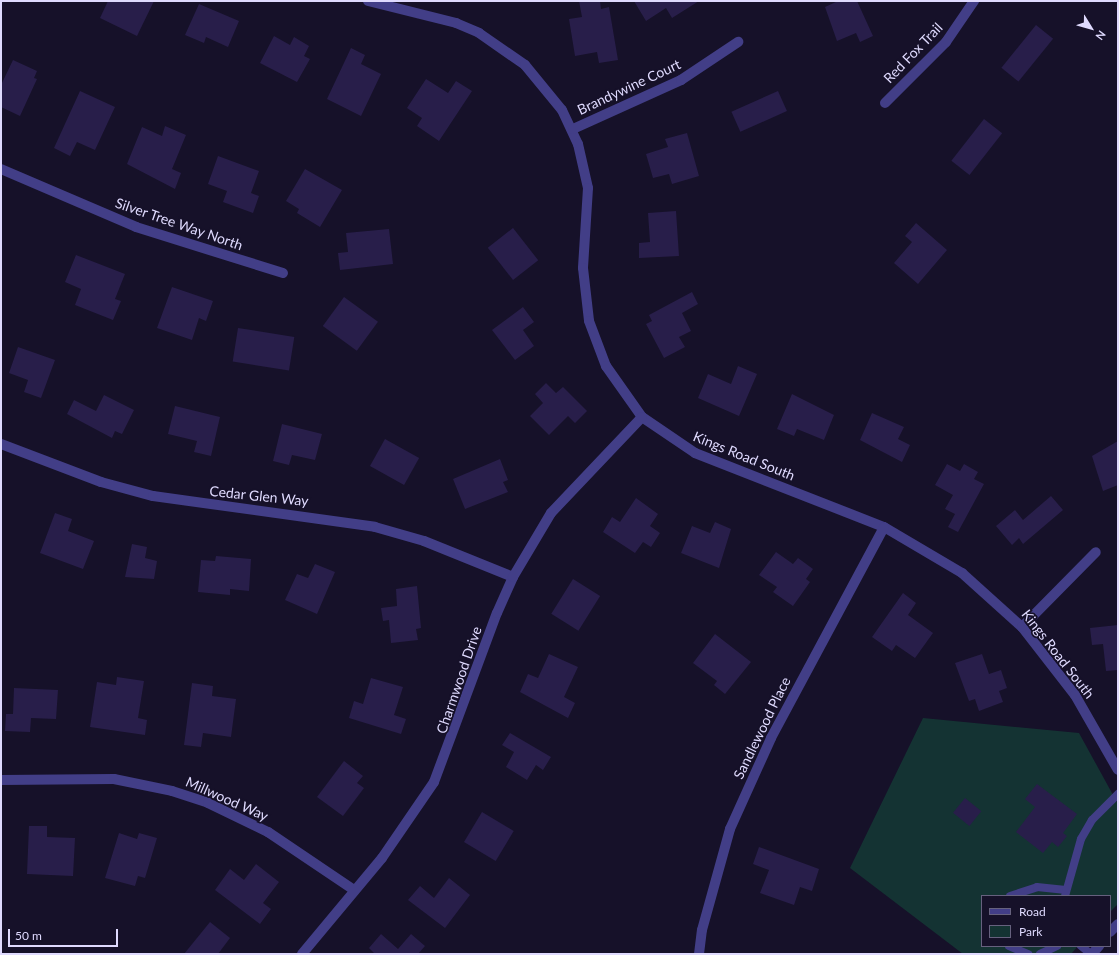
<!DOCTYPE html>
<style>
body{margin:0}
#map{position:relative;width:1119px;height:955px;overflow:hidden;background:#161129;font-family:Lato,sans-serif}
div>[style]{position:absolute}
.green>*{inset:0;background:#143333}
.building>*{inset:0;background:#281e4a;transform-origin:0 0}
.lane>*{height:8px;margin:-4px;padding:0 4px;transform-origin:4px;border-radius:4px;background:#423e87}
.street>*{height:10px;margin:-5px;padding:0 5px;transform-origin:5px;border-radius:5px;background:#423e87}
span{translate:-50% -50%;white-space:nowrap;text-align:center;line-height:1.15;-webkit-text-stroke:3.5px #161129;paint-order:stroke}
.street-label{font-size:14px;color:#dfdafe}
.frame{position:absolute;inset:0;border:2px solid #dfdafe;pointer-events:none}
.legend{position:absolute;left:981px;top:895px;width:130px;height:52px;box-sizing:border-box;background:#161129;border:1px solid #66617e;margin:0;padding:5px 7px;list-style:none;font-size:12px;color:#dfdafe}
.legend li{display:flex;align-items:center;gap:8px;height:20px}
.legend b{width:20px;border:1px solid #66617e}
.north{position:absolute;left:1071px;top:8px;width:40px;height:40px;-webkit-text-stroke:3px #161129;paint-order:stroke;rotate:127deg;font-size:11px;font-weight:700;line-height:16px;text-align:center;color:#dfdafe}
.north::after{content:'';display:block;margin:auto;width:14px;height:18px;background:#dfdafe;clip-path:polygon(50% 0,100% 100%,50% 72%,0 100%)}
.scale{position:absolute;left:8px;top:929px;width:110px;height:18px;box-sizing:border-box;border:2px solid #dfdafe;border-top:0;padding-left:5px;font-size:12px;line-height:14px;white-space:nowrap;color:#dfdafe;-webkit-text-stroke:3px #161129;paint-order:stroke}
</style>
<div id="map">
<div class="green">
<div style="clip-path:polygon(923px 718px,1079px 733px,1118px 804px,1118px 904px,1110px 912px,1110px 896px,982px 896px,982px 946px,1078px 946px,1071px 954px,963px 954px,850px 868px)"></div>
</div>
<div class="building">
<div style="clip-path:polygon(108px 1px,154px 1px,137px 36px,100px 18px)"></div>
<div style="clip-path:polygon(579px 1px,600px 1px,601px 9px,609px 7px,618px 60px,599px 63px,597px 52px,575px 56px,569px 19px,582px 17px)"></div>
<div style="clip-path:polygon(634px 1px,699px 1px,672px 18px,666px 8px,646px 21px)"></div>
<div style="clip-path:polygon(838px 1px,857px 1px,873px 36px,860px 42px,856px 33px,837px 41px,825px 7px)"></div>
<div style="clip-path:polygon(199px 4px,239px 21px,228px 47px,206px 37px,204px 43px,185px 35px)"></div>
<div style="left:1036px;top:25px;width:22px;height:55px;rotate:39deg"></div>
<div style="clip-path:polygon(274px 36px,290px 45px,294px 37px,309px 46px,304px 56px,310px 59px,297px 82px,260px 63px)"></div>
<div style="clip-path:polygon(351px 48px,365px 55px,361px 64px,381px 74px,361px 116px,327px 99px)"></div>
<div style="clip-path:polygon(13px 60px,37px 71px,34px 78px,37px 79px,20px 116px,1px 107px,1px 85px)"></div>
<div style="clip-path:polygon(426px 79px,448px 93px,456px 81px,472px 91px,439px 141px,417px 126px,422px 118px,407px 108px)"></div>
<div style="clip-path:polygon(80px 91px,115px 107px,95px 150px,77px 142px,70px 156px,54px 148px)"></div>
<div style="left:778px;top:91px;width:22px;height:51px;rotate:66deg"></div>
<div style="left:984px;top:119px;width:23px;height:53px;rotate:38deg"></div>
<div style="clip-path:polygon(165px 126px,186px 135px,172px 169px,181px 173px,175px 189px,127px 164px,142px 127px,162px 136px)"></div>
<div style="clip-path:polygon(687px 133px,699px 176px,672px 184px,669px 174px,653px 178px,646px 154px,668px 147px,665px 139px)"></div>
<div style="clip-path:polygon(218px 156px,259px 171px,251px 193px,259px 196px,253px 213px,223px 202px,227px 191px,208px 184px)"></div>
<div style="clip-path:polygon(305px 169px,342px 190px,320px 227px,297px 213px,299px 209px,286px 201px)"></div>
<div style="clip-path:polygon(676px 211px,679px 256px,639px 258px,639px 243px,650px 242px,648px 213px)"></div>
<div style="clip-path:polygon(916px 223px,947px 250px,918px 284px,894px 263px,912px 242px,905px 236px)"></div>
<div style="left:513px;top:228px;width:41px;height:32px;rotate:52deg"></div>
<div style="clip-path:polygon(389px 229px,393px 264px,340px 270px,338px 253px,348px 252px,346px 233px)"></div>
<div style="clip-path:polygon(76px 255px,125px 274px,115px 299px,121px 301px,113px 320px,75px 305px,81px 289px,65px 282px)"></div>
<div style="clip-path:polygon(172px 287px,213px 301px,206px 321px,199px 318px,192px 340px,157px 328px)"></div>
<div style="clip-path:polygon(692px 292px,698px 304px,682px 313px,691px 331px,679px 337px,685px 347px,664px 358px,646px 324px,652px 321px,649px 315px)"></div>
<div style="left:344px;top:297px;width:42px;height:36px;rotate:36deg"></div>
<div style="clip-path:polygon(523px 307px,534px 322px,523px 330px,534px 346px,515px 360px,492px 330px)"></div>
<div style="left:238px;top:328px;width:57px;height:34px;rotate:9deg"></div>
<div style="clip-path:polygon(18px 347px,55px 360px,41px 398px,24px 392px,28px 380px,9px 373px)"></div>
<div style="clip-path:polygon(738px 366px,757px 374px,739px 416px,698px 398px,708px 374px,731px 384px)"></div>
<div style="clip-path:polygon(546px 383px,556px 393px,563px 387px,587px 411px,575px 423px,568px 416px,549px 435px,530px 416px,543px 403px,535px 394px)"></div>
<div style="clip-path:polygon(792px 394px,834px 415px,824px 440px,797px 429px,794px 436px,777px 429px)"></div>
<div style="clip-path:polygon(104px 395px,134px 410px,122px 434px,115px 431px,112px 438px,67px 414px,74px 400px,96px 411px)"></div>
<div style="clip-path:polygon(175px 406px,220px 417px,211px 456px,194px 452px,197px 441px,168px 434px)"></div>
<div style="clip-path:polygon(872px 413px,904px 427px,898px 439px,910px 445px,902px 462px,860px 440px)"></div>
<div style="clip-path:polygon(282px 424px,322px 434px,315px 460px,292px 455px,289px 465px,273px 461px)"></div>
<div style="left:385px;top:439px;width:39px;height:31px;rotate:29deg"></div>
<div style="clip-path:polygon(1118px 441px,1118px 485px,1103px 491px,1092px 456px)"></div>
<div style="clip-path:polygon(500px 459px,508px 480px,503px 482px,508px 492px,465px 509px,453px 479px)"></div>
<div style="clip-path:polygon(947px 464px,960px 471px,964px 464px,978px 472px,974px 479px,984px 484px,958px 532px,948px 527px,955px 514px,945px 509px,953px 495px,935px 485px)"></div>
<div style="clip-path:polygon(1051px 496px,1063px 510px,1023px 544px,1019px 538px,1012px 545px,996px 526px,1015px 510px,1023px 520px)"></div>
<div style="clip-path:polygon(636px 498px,658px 514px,650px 526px,660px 533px,651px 547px,643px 542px,635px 553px,603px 532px,612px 517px,620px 522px)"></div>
<div style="clip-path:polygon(55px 513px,72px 519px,68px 531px,94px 541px,83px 569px,40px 553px)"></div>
<div style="clip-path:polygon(715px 522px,731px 529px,719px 568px,681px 553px,692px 526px,710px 533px)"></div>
<div style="clip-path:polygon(132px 544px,147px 547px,145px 558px,157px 561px,154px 579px,125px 577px)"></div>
<div style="clip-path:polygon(776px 552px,793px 564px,798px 558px,813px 569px,806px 579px,810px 582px,793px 606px,773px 592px,777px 587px,759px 575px)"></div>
<div style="clip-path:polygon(216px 556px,251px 559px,249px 591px,230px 589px,230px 595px,198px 592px,201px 560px,215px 561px)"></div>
<div style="clip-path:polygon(315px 564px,335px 572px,317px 614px,285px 600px,297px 574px,308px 578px)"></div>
<div style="left:573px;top:579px;width:32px;height:41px;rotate:32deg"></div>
<div style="clip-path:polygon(417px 586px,421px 628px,416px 629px,418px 640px,391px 643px,389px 620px,383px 621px,381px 608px,397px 606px,396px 589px)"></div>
<div style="clip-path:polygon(903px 593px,916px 603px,908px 615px,933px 633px,915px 658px,896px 645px,892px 651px,872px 637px)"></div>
<div style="clip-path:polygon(1118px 625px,1118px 670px,1106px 671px,1103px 644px,1092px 645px,1090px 628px)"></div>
<div style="clip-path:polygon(715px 634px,751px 662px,725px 694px,714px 685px,717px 681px,693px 663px)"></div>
<div style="clip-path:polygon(549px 654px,578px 667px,564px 697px,575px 703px,568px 718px,520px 692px,528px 674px,538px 678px)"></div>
<div style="clip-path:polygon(982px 654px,989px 674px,1001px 670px,1007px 688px,999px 691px,1003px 702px,979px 711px,975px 699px,969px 701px,955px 663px)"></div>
<div style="clip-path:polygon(117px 677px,144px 681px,138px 718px,147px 720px,145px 735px,90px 727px,97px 682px,116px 685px)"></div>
<div style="clip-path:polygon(371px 678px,403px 687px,394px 715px,406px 719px,401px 734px,349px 718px,354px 701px,363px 704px)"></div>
<div style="clip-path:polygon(192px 683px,213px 686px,212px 696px,236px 699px,231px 737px,203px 733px,201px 747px,184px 745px)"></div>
<div style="clip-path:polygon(14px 688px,58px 690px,56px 719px,31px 718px,30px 732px,5px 731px,6px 714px,13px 714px)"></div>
<div style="clip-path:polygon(510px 733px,551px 757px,543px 770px,536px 765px,527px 780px,506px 767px,514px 752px,502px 745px)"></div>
<div style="clip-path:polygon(344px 761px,363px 776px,357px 783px,364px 788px,343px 816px,317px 797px)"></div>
<div style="clip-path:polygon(1037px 784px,1077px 814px,1063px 833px,1067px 836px,1058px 847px,1052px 842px,1043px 853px,1016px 832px,1035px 807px,1025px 799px)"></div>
<div style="left:965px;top:798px;width:21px;height:19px;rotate:39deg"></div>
<div style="left:482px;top:812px;width:37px;height:35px;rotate:31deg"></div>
<div style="clip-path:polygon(29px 826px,47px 826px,47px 837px,75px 838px,73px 876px,27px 874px)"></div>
<div style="clip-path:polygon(119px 833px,137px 839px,139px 833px,157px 838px,145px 878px,138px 876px,135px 886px,105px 878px)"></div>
<div style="clip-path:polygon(759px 847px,819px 869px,812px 891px,800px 887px,794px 905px,760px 893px,769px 870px,753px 864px)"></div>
<div style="clip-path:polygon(256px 864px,279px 882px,263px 903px,271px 909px,260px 924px,215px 890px,230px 869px,244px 880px)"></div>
<div style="clip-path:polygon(449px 878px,470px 895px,445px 928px,408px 900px,420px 886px,434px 898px)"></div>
<div style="clip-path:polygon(210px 922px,230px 938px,218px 954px,184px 954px)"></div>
<div style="clip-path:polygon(381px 934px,398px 949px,411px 934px,425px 946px,418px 954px,375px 954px,369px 948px)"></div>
</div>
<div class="lane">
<div style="left:1010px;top:896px;width:28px;rotate:-18deg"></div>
<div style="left:1037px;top:887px;width:29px;rotate:6deg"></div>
<div style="left:1065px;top:896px;width:59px;rotate:-74.3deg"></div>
<div style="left:1081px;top:839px;width:22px;rotate:-60deg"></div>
<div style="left:1092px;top:820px;width:37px;rotate:-45deg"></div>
<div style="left:1009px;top:946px;width:21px;rotate:23deg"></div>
<div style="left:1081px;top:946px;width:13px;rotate:39deg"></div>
<div style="left:1040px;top:954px;width:19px;rotate:-25deg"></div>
</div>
<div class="street">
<div style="left:368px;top:1px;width:91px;rotate:14deg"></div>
<div style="left:456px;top:23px;width:25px;rotate:23deg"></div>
<div style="left:479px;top:33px;width:56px;rotate:34.8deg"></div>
<div style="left:525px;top:65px;width:58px;rotate:50.6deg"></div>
<div style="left:562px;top:110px;width:38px;rotate:65deg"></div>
<div style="left:578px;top:144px;width:45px;rotate:77.2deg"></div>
<div style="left:588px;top:188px;width:80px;rotate:93.6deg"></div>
<div style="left:583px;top:268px;width:53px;rotate:83.5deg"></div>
<div style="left:589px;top:321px;width:48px;rotate:69.3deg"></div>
<div style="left:606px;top:366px;width:62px;rotate:54.8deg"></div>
<div style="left:642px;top:417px;width:64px;rotate:34.2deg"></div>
<div style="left:695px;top:453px;width:203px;rotate:21.4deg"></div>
<div style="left:884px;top:527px;width:91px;rotate:30.5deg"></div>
<div style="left:962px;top:573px;width:81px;rotate:42deg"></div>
<div style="left:1022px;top:627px;width:86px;rotate:52.1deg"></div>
<div style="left:1075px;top:695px;width:86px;rotate:60.2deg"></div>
<div style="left:885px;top:103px;width:86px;rotate:-45deg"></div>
<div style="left:946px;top:42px;width:50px;rotate:-55.7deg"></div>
<div style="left:573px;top:129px;width:119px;rotate:-24.4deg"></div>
<div style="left:681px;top:80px;width:69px;rotate:-33.7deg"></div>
<div style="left:1px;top:169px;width:147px;rotate:23.2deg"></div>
<div style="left:136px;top:227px;width:154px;rotate:17.4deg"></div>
<div style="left:1px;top:444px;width:107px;rotate:20.8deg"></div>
<div style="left:101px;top:482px;width:54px;rotate:15.1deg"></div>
<div style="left:153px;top:496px;width:224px;rotate:7.9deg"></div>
<div style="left:375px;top:527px;width:51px;rotate:15.9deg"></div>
<div style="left:424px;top:541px;width:96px;rotate:22deg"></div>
<div style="left:1022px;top:627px;width:105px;rotate:-45.4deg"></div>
<div style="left:1px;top:780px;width:113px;rotate:-0.5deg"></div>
<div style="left:114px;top:779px;width:59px;rotate:11.7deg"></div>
<div style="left:172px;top:791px;width:38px;rotate:18deg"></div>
<div style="left:208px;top:803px;width:67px;rotate:25.8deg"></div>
<div style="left:268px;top:832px;width:104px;rotate:34deg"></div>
<div style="left:1110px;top:932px;width:11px;rotate:-45deg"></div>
<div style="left:302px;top:954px;width:125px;rotate:-50.2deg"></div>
<div style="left:382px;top:858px;width:92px;rotate:-55.6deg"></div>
<div style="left:434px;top:782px;width:180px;rotate:-69.6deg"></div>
<div style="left:497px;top:613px;width:39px;rotate:-66deg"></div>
<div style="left:513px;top:577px;width:74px;rotate:-59.3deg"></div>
<div style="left:551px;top:513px;width:132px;rotate:-46.5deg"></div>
<div style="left:699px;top:954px;width:24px;rotate:-83deg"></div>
<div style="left:702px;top:930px;width:105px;rotate:-74.5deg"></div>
<div style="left:730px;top:829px;width:100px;rotate:-65.7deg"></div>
<div style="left:771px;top:738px;width:239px;rotate:-61.8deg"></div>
<div style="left:1092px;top:954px;width:11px;rotate:-49deg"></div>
</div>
<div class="street-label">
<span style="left:913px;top:53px;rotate:-46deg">Red Fox Trail</span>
<span style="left:629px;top:87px;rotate:-25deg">Brandywine Court</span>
<span style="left:179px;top:224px;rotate:19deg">Silver Tree Way North</span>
<span style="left:744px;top:456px;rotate:22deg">Kings Road South</span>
<span style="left:259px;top:496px;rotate:6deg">Cedar Glen Way</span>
<span style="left:1058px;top:654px;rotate:52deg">Kings Road South</span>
<span style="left:459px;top:680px;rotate:-71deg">Charmwood Drive</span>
<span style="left:762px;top:728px;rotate:-64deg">Sandlewood Place</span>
<span style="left:227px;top:799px;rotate:24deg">Millwood Way</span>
</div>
<div class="frame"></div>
<ul class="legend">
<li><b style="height:5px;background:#423e87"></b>Road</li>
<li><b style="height:11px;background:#143333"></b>Park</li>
</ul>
<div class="north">N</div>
<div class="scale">50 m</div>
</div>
